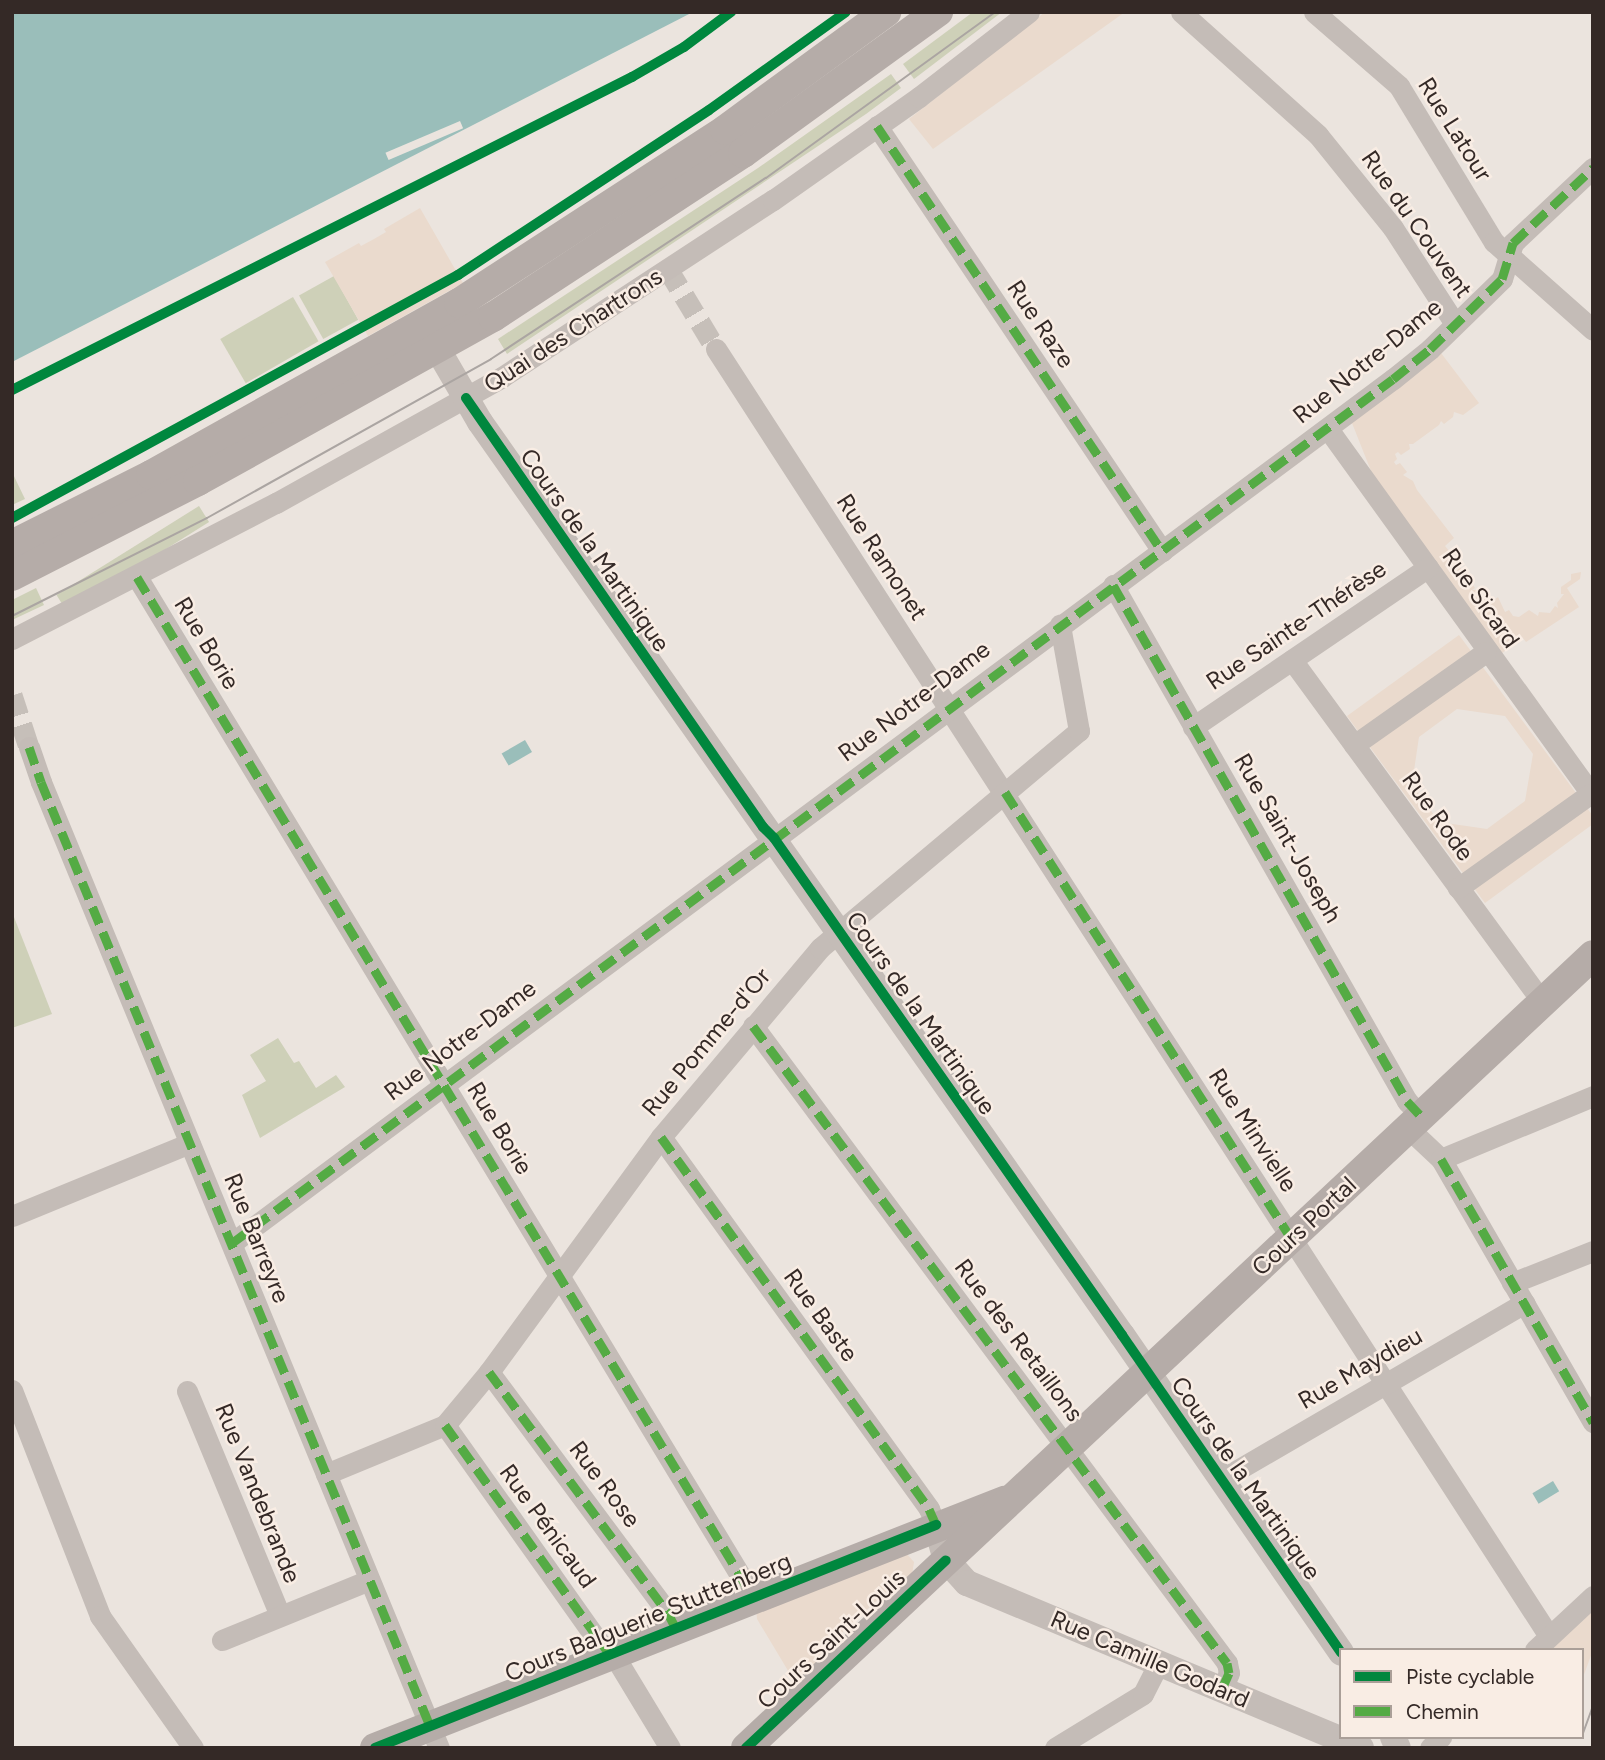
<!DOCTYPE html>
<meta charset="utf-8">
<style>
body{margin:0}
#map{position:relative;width:1605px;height:1760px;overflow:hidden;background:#ebe4de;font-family:Figtree,sans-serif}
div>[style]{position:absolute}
.green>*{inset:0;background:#ced0b8;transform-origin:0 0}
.plaza>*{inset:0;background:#eadacd}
.water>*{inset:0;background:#9abeba;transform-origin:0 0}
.pier>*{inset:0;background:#ebe4de;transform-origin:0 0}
.minor-tunnel>*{height:21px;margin-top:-10.5px;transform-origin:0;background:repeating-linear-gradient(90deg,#c6bfb9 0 21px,transparent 0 31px)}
.minor>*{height:21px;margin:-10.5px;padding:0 10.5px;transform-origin:10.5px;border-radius:10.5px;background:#c4bcb7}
.tertiary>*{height:26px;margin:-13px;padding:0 13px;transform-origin:13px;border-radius:13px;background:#c4bcb7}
.secondary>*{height:30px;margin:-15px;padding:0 15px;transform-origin:15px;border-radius:15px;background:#b5aca8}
.tram>*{height:2px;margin:-1px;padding:0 1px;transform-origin:1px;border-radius:1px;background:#aba5a2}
.quiet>*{height:9px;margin-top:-4.5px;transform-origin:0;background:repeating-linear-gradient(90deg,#54ab44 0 18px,transparent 0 27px)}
.cycleway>*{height:10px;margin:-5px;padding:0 5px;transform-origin:5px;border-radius:5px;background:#00873e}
span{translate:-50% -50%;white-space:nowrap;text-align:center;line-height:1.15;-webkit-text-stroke:5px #f9ede4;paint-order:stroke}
.street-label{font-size:24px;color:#342926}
.frame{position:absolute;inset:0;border:14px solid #342926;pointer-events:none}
.legend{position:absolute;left:1339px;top:1648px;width:245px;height:91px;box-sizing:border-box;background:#f9ede4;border:2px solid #aa9f98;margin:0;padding:9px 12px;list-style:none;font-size:21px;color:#342926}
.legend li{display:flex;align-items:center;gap:14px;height:35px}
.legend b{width:35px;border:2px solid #aa9f98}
</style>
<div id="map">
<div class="green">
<div style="clip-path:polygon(973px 12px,1002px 12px,914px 79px,903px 64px)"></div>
<div style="clip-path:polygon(891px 74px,901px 88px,866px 114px,507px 354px,498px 339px,758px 168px)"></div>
<div style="left:334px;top:276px;width:50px;height:40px;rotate:61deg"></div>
<div style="left:293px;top:297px;width:51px;height:84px;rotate:60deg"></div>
<div style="clip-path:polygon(12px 472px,25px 499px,12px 505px)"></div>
<div style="left:199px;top:506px;width:19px;height:168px;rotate:58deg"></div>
<div style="clip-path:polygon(36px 588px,44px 605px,12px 620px,12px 600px)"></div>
<div style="clip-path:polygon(12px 912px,52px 1014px,12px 1028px)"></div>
<div style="clip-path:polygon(278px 1038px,294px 1063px,299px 1061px,316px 1088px,336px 1075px,345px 1087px,260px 1138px,242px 1095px,266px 1081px,250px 1055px)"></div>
</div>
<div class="plaza">
<div style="clip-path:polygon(1045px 12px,1125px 12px,933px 149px,909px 119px)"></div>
<div style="clip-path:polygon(420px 208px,463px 283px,368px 336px,325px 262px,359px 243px,361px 246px,374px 239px,386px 232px,384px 229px)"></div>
<div style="clip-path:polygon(1430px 349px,1441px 353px,1479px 403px,1463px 415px,1454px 412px,1453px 417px,1444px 424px,1441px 421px,1439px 425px,1413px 444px,1409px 444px,1410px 449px,1401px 455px,1398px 452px,1395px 454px,1397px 459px,1394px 462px,1396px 465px,1400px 463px,1407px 472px,1403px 475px,1413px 481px,1417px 490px,1454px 538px,1445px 546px,1455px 558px,1453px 563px,1457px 563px,1475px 588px,1472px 590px,1479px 590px,1488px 604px,1498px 597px,1505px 612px,1509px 610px,1513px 616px,1519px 617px,1529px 610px,1538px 616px,1539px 612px,1550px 613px,1555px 606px,1558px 608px,1557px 603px,1564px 594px,1561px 594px,1561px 587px,1571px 580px,1571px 574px,1581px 572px,1580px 579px,1567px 588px,1579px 607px,1526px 642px,1522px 637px,1501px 654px,1375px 481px,1348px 413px)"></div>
<div style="clip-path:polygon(evenodd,1459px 635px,1593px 816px,1593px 824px,1485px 903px,1347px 716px,1459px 635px,1457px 709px,1505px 716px,1533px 754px,1525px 801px,1487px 829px,1439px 822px,1412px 784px,1419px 737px,1457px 709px)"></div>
<div style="clip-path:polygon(906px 1553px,914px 1562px,912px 1575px,891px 1596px,886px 1592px,832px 1642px,836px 1648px,802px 1678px,790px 1674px,757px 1619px,756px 1607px)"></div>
<div style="clip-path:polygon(1593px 1609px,1593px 1650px,1582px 1680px,1582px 1650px,1549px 1650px)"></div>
</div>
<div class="water">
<div style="clip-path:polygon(12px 12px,693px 12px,12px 362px)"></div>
<div style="left:525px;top:740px;width:14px;height:27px;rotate:60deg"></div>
<div style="left:1553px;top:1481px;width:12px;height:24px;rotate:59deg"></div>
</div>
<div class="pier">
<div style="left:460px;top:121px;width:8px;height:81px;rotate:67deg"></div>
</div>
<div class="minor-tunnel">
<div style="left:668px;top:269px;width:93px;rotate:59deg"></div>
<div style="left:12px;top:695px;width:55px;rotate:71.9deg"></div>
</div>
<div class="minor">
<div style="left:1181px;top:12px;width:184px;rotate:41.9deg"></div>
<div style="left:1318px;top:135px;width:119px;rotate:51.1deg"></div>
<div style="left:1393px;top:228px;width:114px;rotate:57.1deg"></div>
<div style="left:1314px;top:12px;width:113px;rotate:41deg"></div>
<div style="left:1399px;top:86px;width:183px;rotate:58.7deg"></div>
<div style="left:1494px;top:242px;width:132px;rotate:41.6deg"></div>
<div style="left:877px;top:126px;width:512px;rotate:56.15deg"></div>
<div style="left:716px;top:349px;width:1533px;rotate:57.09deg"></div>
<div style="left:1328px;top:429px;width:453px;rotate:54.2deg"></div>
<div style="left:137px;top:577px;width:1193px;rotate:58.86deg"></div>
<div style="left:1113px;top:585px;width:594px;rotate:60.33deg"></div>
<div style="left:1407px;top:1101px;width:21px;rotate:47deg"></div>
<div style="left:12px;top:639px;width:297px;rotate:-27.3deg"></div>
<div style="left:276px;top:503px;width:259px;rotate:-29.1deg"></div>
<div style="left:502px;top:377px;width:324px;rotate:-33.2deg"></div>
<div style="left:773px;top:200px;width:179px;rotate:-35.2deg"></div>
<div style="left:919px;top:97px;width:139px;rotate:-37.7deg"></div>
<div style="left:1292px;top:660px;width:424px;rotate:53.8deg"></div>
<div style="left:1193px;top:727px;width:284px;rotate:-34.2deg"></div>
<div style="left:1354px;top:745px;width:161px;rotate:-35.2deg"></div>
<div style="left:29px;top:747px;width:37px;rotate:71deg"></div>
<div style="left:41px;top:782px;width:1045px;rotate:67.61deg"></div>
<div style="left:1458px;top:888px;width:162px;rotate:-35.5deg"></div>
<div style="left:753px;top:1026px;width:794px;rotate:53.35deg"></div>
<div style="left:1227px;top:1663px;width:10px;rotate:79deg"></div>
<div style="left:1229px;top:1673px;width:17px;rotate:114deg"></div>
<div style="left:1408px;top:1128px;width:45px;rotate:43.2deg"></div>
<div style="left:1441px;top:1159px;width:304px;rotate:60deg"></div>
<div style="left:661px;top:1137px;width:458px;rotate:54.2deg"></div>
<div style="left:929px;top:1509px;width:17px;rotate:66deg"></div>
<div style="left:1441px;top:1159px;width:165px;rotate:-22.5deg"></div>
<div style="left:12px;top:1216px;width:192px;rotate:-22.3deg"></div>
<div style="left:232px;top:1243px;width:1447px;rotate:-36.66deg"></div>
<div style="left:1393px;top:379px;width:48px;rotate:-39deg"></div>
<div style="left:1430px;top:349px;width:100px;rotate:-44.2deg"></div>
<div style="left:1502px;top:279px;width:38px;rotate:-73deg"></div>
<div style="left:1513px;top:243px;width:110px;rotate:-43.2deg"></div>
<div style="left:1512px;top:1283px;width:87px;rotate:-21.6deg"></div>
<div style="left:489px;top:1372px;width:300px;rotate:53.4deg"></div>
<div style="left:668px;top:1613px;width:18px;rotate:63deg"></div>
<div style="left:12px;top:1390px;width:243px;rotate:68.7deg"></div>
<div style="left:100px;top:1616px;width:161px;rotate:54.8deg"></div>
<div style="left:187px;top:1391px;width:243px;rotate:67.5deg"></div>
<div style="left:445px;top:1425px;width:265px;rotate:54.7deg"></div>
<div style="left:598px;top:1641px;width:29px;rotate:46deg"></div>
<div style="left:618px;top:1662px;width:100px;rotate:58.8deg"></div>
<div style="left:326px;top:1474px;width:129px;rotate:-22.4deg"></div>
<div style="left:445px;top:1425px;width:69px;rotate:-50.3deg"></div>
<div style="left:489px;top:1372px;width:291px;rotate:-53.8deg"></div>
<div style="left:661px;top:1137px;width:247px;rotate:-49.9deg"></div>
<div style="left:820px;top:948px;width:338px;rotate:-40deg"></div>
<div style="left:1079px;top:731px;width:108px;rotate:-100.2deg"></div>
<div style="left:1222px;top:1479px;width:350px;rotate:-30.2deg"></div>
<div style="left:222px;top:1640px;width:159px;rotate:-22.2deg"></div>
<div style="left:1535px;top:1650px;width:79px;rotate:-43deg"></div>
<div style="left:1055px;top:1748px;width:103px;rotate:-31.5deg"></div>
<div style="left:1143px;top:1694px;width:35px;rotate:-63deg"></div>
<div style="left:1430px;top:1748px;width:16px;rotate:-45deg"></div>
</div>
<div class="tertiary">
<div style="left:427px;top:331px;width:105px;rotate:59.8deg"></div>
<div style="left:480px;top:422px;width:1116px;rotate:54.89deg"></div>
<div style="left:1122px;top:1335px;width:386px;rotate:55.4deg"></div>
<div style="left:936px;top:1525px;width:36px;rotate:74deg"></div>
<div style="left:946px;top:1560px;width:31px;rotate:48deg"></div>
<div style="left:967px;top:1583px;width:427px;rotate:22.7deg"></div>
<div style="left:1393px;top:1737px;width:12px;rotate:66deg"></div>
</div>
<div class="secondary">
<div style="left:12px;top:545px;width:156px;rotate:-26.7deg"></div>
<div style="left:151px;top:475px;width:353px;rotate:-29.2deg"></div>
<div style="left:459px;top:303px;width:317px;rotate:-33deg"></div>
<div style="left:725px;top:130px;width:200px;rotate:-36.2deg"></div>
<div style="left:12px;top:576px;width:209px;rotate:-27.1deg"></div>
<div style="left:198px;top:481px;width:338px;rotate:-29.1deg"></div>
<div style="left:493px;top:317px;width:299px;rotate:-33.3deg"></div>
<div style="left:743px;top:153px;width:241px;rotate:-35.9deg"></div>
<div style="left:375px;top:1748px;width:676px;rotate:-21.44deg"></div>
<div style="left:746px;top:1748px;width:1160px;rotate:-43.11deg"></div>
</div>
<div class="tram">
<div style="left:12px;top:616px;width:218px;rotate:-26.7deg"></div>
<div style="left:207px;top:518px;width:325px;rotate:-29.2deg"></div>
<div style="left:491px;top:359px;width:329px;rotate:-33.4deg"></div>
<div style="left:766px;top:178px;width:283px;rotate:-35.9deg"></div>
<div style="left:1582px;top:1736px;width:33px;rotate:-70deg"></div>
</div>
<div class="quiet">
<div style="left:877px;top:126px;width:512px;rotate:56.15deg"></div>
<div style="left:137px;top:577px;width:1193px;rotate:58.86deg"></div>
<div style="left:1113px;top:585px;width:594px;rotate:60.33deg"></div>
<div style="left:1407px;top:1101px;width:21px;rotate:47deg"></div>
<div style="left:29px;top:747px;width:37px;rotate:71deg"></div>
<div style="left:41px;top:782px;width:1021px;rotate:67.6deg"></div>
<div style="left:1005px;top:792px;width:530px;rotate:57.33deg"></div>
<div style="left:753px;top:1026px;width:794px;rotate:53.35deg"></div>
<div style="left:1227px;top:1663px;width:10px;rotate:79deg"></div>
<div style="left:1229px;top:1673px;width:17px;rotate:114deg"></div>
<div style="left:661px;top:1137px;width:458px;rotate:54.2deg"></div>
<div style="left:929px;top:1509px;width:17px;rotate:66deg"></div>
<div style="left:1441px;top:1159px;width:304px;rotate:60deg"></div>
<div style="left:232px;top:1243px;width:1447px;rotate:-36.66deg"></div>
<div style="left:1393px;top:379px;width:48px;rotate:-39deg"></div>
<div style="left:1430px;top:349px;width:100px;rotate:-44.2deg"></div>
<div style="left:1502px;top:279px;width:38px;rotate:-73deg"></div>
<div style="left:1513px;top:243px;width:110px;rotate:-43.2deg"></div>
<div style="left:489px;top:1372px;width:300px;rotate:53.4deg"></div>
<div style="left:668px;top:1613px;width:18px;rotate:63deg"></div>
<div style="left:445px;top:1425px;width:283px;rotate:54.3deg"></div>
</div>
<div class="cycleway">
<div style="left:12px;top:390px;width:695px;rotate:-26.79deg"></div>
<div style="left:632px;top:77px;width:60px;rotate:-30deg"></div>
<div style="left:684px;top:47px;width:59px;rotate:-36.7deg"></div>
<div style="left:466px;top:398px;width:522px;rotate:55.3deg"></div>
<div style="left:763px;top:827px;width:16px;rotate:45deg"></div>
<div style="left:774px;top:838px;width:607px;rotate:55deg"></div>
<div style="left:1122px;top:1335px;width:386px;rotate:55.4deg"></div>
<div style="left:12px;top:518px;width:508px;rotate:-28.58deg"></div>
<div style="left:458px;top:275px;width:300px;rotate:-33.3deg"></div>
<div style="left:709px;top:110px;width:168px;rotate:-35.6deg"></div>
<div style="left:375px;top:1748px;width:604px;rotate:-21.68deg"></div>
<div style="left:746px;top:1748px;width:274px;rotate:-43.2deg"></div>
</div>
<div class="street-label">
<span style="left:1455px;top:129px;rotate:58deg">Rue Latour</span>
<span style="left:1417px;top:224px;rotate:55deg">Rue du Couvent</span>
<span style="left:1041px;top:324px;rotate:56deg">Rue Raze</span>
<span style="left:573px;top:330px;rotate:-33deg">Quai des Chartrons</span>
<span style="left:1367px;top:361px;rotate:-39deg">Rue Notre-Dame</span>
<span style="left:595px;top:550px;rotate:55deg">Cours de la Martinique</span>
<span style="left:882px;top:557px;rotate:57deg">Rue Ramonet</span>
<span style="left:1481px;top:598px;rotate:55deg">Rue Sicard</span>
<span style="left:1296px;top:625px;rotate:-34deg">Rue Sainte-Thérèse</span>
<span style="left:207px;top:643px;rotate:59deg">Rue Borie</span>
<span style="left:914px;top:701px;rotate:-37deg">Rue Notre-Dame</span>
<span style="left:1438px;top:816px;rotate:54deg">Rue Rode</span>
<span style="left:1288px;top:838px;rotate:60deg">Rue Saint-Joseph</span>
<span style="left:921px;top:1013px;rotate:55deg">Cours de la Martinique</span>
<span style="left:460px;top:1040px;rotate:-37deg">Rue Notre-Dame</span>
<span style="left:706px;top:1042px;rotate:-50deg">Rue Pomme-d'Or</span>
<span style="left:500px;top:1128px;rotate:59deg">Rue Borie</span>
<span style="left:1253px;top:1130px;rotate:57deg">Rue Minvielle</span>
<span style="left:1304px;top:1226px;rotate:-43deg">Cours Portal</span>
<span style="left:257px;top:1238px;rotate:68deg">Rue Barreyre</span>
<span style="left:821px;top:1315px;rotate:54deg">Rue Baste</span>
<span style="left:1019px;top:1340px;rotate:53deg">Rue des Retaillons</span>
<span style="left:1360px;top:1368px;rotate:-30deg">Rue Maydieu</span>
<span style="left:1246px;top:1478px;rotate:55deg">Cours de la Martinique</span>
<span style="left:605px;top:1484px;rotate:53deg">Rue Rose</span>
<span style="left:258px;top:1493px;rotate:68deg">Rue Vandebrande</span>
<span style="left:548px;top:1526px;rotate:54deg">Rue Pénicaud</span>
<span style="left:648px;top:1617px;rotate:-22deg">Cours Balguerie Stuttenberg</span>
<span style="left:831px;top:1639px;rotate:-43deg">Cours Saint-Louis</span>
<span style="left:1150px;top:1659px;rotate:23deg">Rue Camille Godard</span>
</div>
<div class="frame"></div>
<ul class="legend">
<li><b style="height:9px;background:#00873e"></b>Piste cyclable</li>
<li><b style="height:9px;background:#54ab44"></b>Chemin</li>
</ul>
</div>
